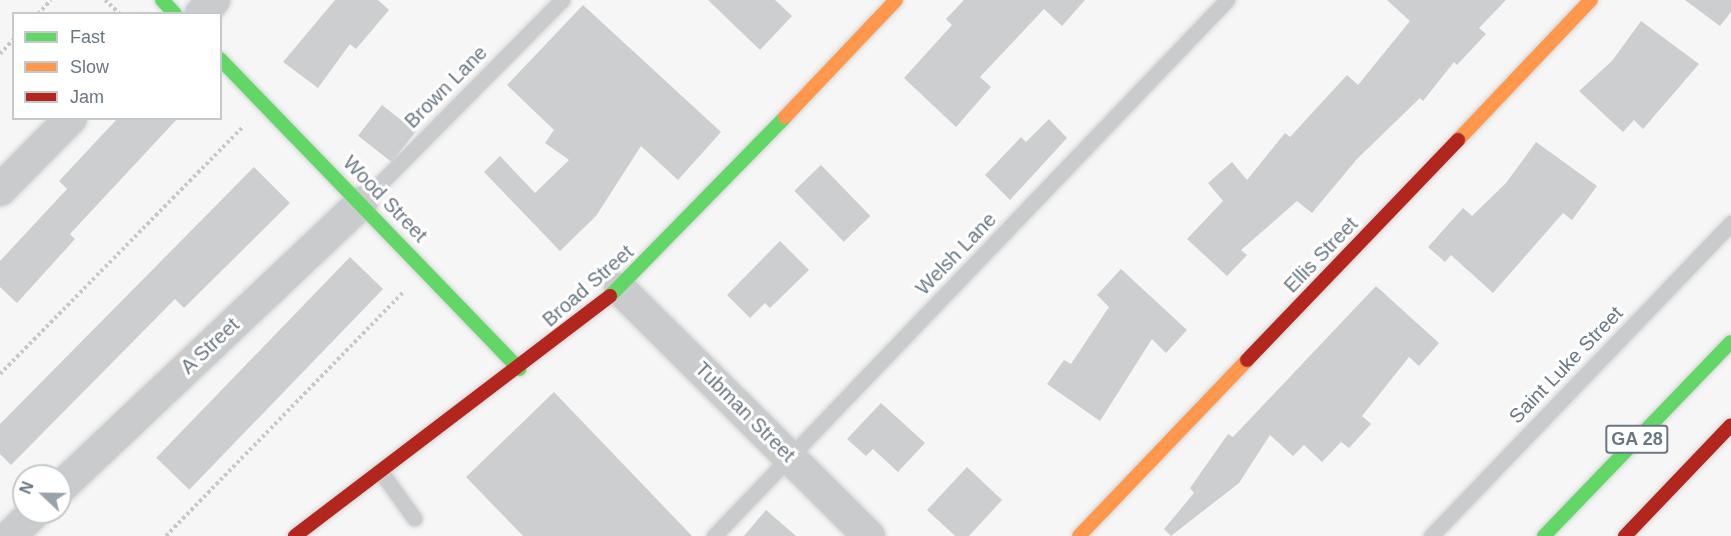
<!DOCTYPE html>
<style>
body{margin:0}
#map{position:relative;width:1731px;height:536px;overflow:hidden;background:#f6f6f6;font-family:Arial,sans-serif}
div>[style]{position:absolute}
.building>*{inset:0;background:#cdcecf;transform-origin:0 0}
.path>*{height:4px;margin-top:-2px;transform-origin:0;background:repeating-linear-gradient(90deg,#c7c8c9 0 3px,transparent 0 6px)}
.roads{filter:drop-shadow(0 0 2px #d3d4d4) drop-shadow(0 0 2px #d3d4d4)}
.lane>*{height:15px;margin:-7.5px;padding:0 7.5px;transform-origin:7.5px;border-radius:7.5px;background:#c9cbcc}
.street>*{height:32px;margin:-16px;padding:0 16px;transform-origin:16px;border-radius:16px;background:#c9cbcc}
.fast>*{height:14px;margin:-7px;padding:0 7px;transform-origin:7px;border-radius:7px;background:#63d668}
.slow>*{height:14px;margin:-7px;padding:0 7px;transform-origin:7px;border-radius:7px;background:#ff974d}
.jam>*{height:14px;margin:-7px;padding:0 7px;transform-origin:7px;border-radius:7px;background:#b3261e}
span{translate:-50% -50%;white-space:nowrap;text-align:center;line-height:1.15;-webkit-text-stroke:6px #fff;paint-order:stroke}
.shield-label span{padding:2px 4px;background:#fff;border:2px solid;border-radius:4px;-webkit-text-stroke-width:0}
.shield-label{font-size:18px;color:#697783;font-weight:700}
.street-label{font-size:20px;color:#697783}
.legend{position:absolute;left:12px;top:12px;width:210px;height:108px;box-sizing:border-box;background:#fff;border:2px solid #c3c9cd;margin:0;padding:8px 10px;list-style:none;font-size:18px;color:#697783}
.legend li{display:flex;align-items:center;gap:12px;height:30px}
.legend b{width:30px;border:2px solid #c3c9cd}
.north{position:absolute;left:12px;top:464px;width:60px;height:60px;box-sizing:border-box;background:#fff;border:2px solid #c3c9cd;border-radius:50%;rotate:292deg;font-size:16px;font-weight:700;line-height:24px;text-align:center;color:#697783}
.north::after{content:'';display:block;margin:auto;width:21px;height:27px;background:#9aa3ab;clip-path:polygon(50% 0,100% 100%,50% 72%,0 100%)}
</style>
<div id="map">
<div class="building">
<div style="clip-path:polygon(335px 0,378px 0,389px 10px,356px 49px,350px 44px,318px 88px,283px 62px)"></div>
<div style="clip-path:polygon(708px 0,775px 0,792px 16px,760px 50px)"></div>
<div style="clip-path:polygon(964px 0,1085px 0,1062px 26px,1044px 9px,980px 77px,991px 87px,956px 127px,904px 78px,952px 25px,946px 19px)"></div>
<div style="clip-path:polygon(1387px 0,1506px 0,1479px 28px,1486px 34px,1457px 65px,1454px 62px,1423px 101px,1420px 98px,1357px 159px,1312px 213px,1297px 201px,1241px 250px,1247px 255px,1227px 276px,1187px 239px,1223px 201px,1208px 183px,1232px 162px,1247px 180px,1285px 133px,1290px 137px,1347px 75px,1358px 85px,1410px 21px)"></div>
<div style="clip-path:polygon(1685px 0,1731px 0,1731px 12px,1720px 26px)"></div>
<div style="clip-path:polygon(583px 5px,721px 132px,678px 180px,641px 146px,596px 216px,560px 251px,484px 172px,500px 156px,535px 193px,569px 160px,545px 143px,554px 130px,507px 85px)"></div>
<div style="clip-path:polygon(1641px 21px,1699px 64px,1643px 129px,1634px 120px,1623px 132px,1579px 91px,1612px 61px)"></div>
<div style="left:382px;top:105px;width:43px;height:39px;rotate:38deg"></div>
<div style="clip-path:polygon(118px 118px,178px 118px,70px 234px,75px 239px,17px 303px,0 287px,0 261px,67px 189px,59px 181px)"></div>
<div style="clip-path:polygon(1049px 119px,1067px 138px,1010px 200px,985px 175px,1021px 137px,1026px 142px)"></div>
<div style="clip-path:polygon(1536px 142px,1597px 186px,1572px 220px,1563px 213px,1493px 293px,1451px 255px,1445px 262px,1428px 247px,1463px 208px,1472px 216px,1506px 183px)"></div>
<div style="left:821px;top:165px;width:71px;height:37px;rotate:46deg"></div>
<div style="clip-path:polygon(254px 167px,290px 203px,184px 308px,175px 299px,11px 465px,0 454px,0 424px)"></div>
<div style="clip-path:polygon(780px 241px,809px 270px,770px 308px,765px 303px,750px 318px,727px 295px)"></div>
<div style="left:350px;top:257px;width:46px;height:279px;rotate:44deg"></div>
<div style="clip-path:polygon(1121px 269px,1187px 330px,1166px 353px,1152px 339px,1100px 421px,1047px 384px,1064px 360px,1071px 364px,1109px 307px,1097px 295px)"></div>
<div style="clip-path:polygon(1376px 286px,1439px 343px,1419px 366px,1409px 357px,1362px 416px,1371px 424px,1349px 448px,1341px 442px,1322px 462px,1304px 445px,1293px 456px,1270px 435px,1239px 483px,1171px 536px,1164px 529px,1194px 493px,1190px 488px,1228px 434px,1233px 437px)"></div>
<div style="clip-path:polygon(554px 392px,692px 536px,523px 536px,466px 477px)"></div>
<div style="clip-path:polygon(881px 403px,925px 443px,898px 472px,873px 449px,866px 456px,847px 439px)"></div>
<div style="clip-path:polygon(967px 467px,1002px 500px,969px 536px,955px 536px,927px 510px)"></div>
<div style="clip-path:polygon(766px 510px,796px 536px,744px 536px)"></div>
</div>
<div class="path">
<div style="left:105px;top:0;width:21px;rotate:43deg"></div>
<div style="left:38px;top:14px;width:19px;rotate:-47deg"></div>
<div style="left:0;top:54px;width:21px;rotate:-47deg"></div>
<div style="left:0;top:374px;width:348px;rotate:-45.5deg"></div>
<div style="left:166px;top:536px;width:342px;rotate:-45.8deg"></div>
</div>
<div class="roads">
<div class="lane">
<div style="left:361px;top:203px;width:286px;rotate:-45.3deg"></div>
<div style="left:381px;top:472px;width:57px;rotate:54.3deg"></div>
<div style="left:714px;top:536px;width:742px;rotate:-46.26deg"></div>
<div style="left:1431px;top:536px;width:434px;rotate:-46.2deg"></div>
</div>
<div class="street">
<div style="left:201px;top:14px;width:19px;rotate:-47deg"></div>
<div style="left:0;top:190px;width:101px;rotate:-45.4deg"></div>
<div style="left:620px;top:289px;width:351px;rotate:44.8deg"></div>
<div style="left:60px;top:488px;width:415px;rotate:-43.4deg"></div>
<div style="left:10px;top:536px;width:35px;rotate:-44deg"></div>
</div>
<div class="fast">
<div style="left:162px;top:0;width:19px;rotate:47deg"></div>
<div style="left:220px;top:59px;width:431px;rotate:46deg"></div>
<div style="left:610px;top:296px;width:250px;rotate:-45.6deg"></div>
<div style="left:1544px;top:536px;width:269px;rotate:-46.1deg"></div>
</div>
<div class="slow">
<div style="left:785px;top:117px;width:161px;rotate:-46.5deg"></div>
<div style="left:1458px;top:140px;width:193px;rotate:-46.5deg"></div>
<div style="left:1079px;top:536px;width:243px;rotate:-46.3deg"></div>
</div>
<div class="jam">
<div style="left:1247px;top:360px;width:305px;rotate:-46.2deg"></div>
<div style="left:295px;top:536px;width:396px;rotate:-37.3deg"></div>
<div style="left:1625px;top:536px;width:153px;rotate:-46.3deg"></div>
</div>
</div>
<div class="shield-label">
<span style="left:1637px;top:439px">GA 28</span>
</div>
<div class="street-label">
<span style="left:446px;top:87px;rotate:-45deg">Brown Lane</span>
<span style="left:385px;top:199px;rotate:46deg">Wood Street</span>
<span style="left:956px;top:254px;rotate:-46deg">Welsh Lane</span>
<span style="left:1321px;top:255px;rotate:-46deg">Ellis Street</span>
<span style="left:588px;top:286px;rotate:-41deg">Broad Street</span>
<span style="left:210px;top:346px;rotate:-43deg">A Street</span>
<span style="left:1566px;top:365px;rotate:-46deg">Saint Luke Street</span>
<span style="left:745px;top:412px;rotate:45deg">Tubman Street</span>
</div>
<ul class="legend">
<li><b style="height:8px;background:#63d668"></b>Fast</li>
<li><b style="height:8px;background:#ff974d"></b>Slow</li>
<li><b style="height:8px;background:#b3261e"></b>Jam</li>
</ul>
<div class="north">N</div>
</div>
